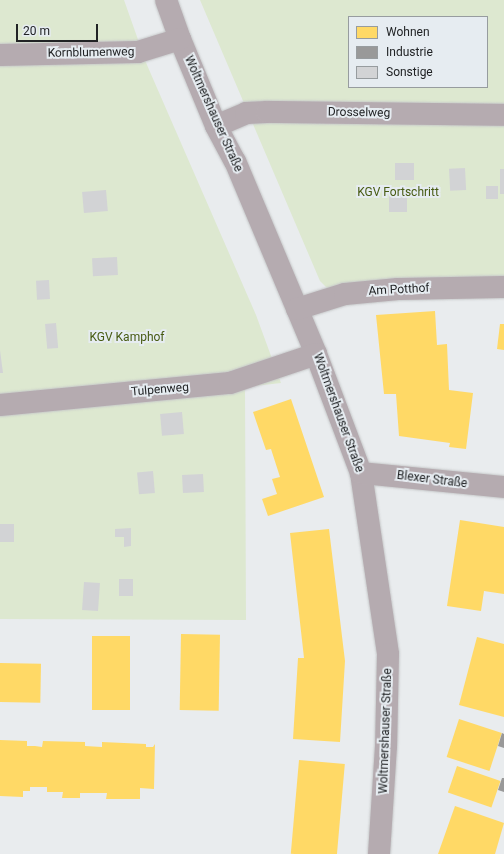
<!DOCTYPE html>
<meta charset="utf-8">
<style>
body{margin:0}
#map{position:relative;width:504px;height:854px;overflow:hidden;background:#e9ecee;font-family:Roboto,sans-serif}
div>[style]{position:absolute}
.green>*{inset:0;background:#dde8d0}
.homes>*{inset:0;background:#ffd966;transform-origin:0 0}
.industry>*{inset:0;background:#999}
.building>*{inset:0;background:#d2d3d5;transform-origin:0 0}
.roads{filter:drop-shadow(0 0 1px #c6c8c9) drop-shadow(0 0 1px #c6c8c9)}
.minor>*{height:22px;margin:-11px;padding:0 11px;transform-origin:11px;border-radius:11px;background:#b5abb0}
span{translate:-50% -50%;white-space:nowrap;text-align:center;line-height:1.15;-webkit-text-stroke:4px #e6ecf1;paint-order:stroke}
.street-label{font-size:12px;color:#212325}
.park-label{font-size:12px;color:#475b12}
.legend{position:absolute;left:348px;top:16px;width:140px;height:72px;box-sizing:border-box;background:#e6ecf1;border:1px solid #979c9f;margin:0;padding:5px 7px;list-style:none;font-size:12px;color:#212325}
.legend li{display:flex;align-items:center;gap:8px;height:20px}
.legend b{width:20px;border:1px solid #979c9f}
.scale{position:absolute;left:16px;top:24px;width:82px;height:18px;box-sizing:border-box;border:2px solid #212325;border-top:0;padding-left:5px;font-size:12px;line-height:14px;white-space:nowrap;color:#212325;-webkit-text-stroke:3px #e6ecf1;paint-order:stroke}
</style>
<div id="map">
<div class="green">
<div style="clip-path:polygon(0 0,124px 0,147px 65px,256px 315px,281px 383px,245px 387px,246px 620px,0 619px)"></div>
<div style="clip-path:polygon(evenodd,200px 0,504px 0,504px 296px,341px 302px,320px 281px,200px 0,349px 17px,487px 17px,487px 87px,349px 87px,349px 17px)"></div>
</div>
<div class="homes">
<div style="clip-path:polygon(435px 311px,437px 345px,447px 344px,449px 390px,473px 393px,466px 449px,449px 447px,450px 443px,399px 436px,396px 394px,384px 394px,376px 315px)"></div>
<div style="clip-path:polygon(500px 324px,504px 324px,504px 350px,497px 349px)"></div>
<div style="clip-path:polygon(291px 399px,324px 497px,268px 516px,262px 499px,277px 494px,272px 479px,280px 477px,271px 449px,266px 450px,253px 412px)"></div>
<div style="clip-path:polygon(460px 520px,504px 527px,504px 594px,484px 591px,481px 611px,447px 606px)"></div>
<div style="clip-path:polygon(329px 529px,345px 661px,340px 742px,293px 739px,298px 658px,304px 658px,290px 533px)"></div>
<div style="left:181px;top:634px;width:39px;height:76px;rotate:1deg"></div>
<div style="left:92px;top:636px;width:38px;height:74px"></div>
<div style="clip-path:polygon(477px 637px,504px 644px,504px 717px,459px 705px)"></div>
<div style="left:0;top:663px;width:41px;height:39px;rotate:1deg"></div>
<div style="left:459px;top:719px;width:45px;height:40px;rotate:18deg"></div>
<div style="clip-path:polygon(0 740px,27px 741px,27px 746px,35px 746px,42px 747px,43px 741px,85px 742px,85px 746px,102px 747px,102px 742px,146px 744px,146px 747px,153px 747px,155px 744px,154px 789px,140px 788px,140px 799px,106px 799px,107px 793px,80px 793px,80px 798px,62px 798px,63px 792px,47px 792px,47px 787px,30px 787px,30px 791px,23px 791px,23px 797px,0 796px)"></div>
<div style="left:299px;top:760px;width:46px;height:94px;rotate:5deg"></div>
<div style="left:457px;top:766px;width:46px;height:28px;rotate:19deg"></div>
<div style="clip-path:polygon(455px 806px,504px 823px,495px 854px,438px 854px)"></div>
</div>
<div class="industry">
<div style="clip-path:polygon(502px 733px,504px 734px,504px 748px,498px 746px)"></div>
<div style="clip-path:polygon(502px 778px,504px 778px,504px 792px,498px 790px)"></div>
</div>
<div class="building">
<div style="left:414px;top:163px;width:17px;height:19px;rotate:90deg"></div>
<div style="left:465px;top:168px;width:22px;height:16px;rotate:87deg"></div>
<div style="left:500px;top:169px;width:4px;height:25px"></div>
<div style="left:486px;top:186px;width:12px;height:13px"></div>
<div style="left:106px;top:190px;width:21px;height:24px;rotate:85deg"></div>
<div style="left:389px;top:194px;width:18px;height:18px"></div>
<div style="left:117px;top:257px;width:18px;height:25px;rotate:87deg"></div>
<div style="left:49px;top:280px;width:19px;height:13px;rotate:87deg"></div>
<div style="left:56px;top:323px;width:25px;height:11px;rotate:85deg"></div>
<div style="clip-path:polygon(0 350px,3px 373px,0 373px)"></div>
<div style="left:182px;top:412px;width:22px;height:22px;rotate:85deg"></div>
<div style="left:153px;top:471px;width:22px;height:16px;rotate:85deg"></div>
<div style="left:203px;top:474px;width:18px;height:21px;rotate:87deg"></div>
<div style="left:0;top:524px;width:14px;height:18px"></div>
<div style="clip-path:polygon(131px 528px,131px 546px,124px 547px,124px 537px,115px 537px,115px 529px)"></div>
<div style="left:119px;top:579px;width:14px;height:17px"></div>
<div style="left:84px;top:582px;width:16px;height:28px;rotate:4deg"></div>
</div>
<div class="roads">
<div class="minor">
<div style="left:166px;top:0;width:41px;rotate:70.3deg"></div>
<div style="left:180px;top:39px;width:94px;rotate:67.5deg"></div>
<div style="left:216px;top:126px;width:40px;rotate:62deg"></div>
<div style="left:235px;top:161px;width:209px;rotate:67.2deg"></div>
<div style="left:316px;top:354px;width:127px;rotate:69.3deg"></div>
<div style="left:361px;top:473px;width:183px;rotate:81.5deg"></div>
<div style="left:388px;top:654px;width:92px;rotate:91.2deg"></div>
<div style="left:386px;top:746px;width:108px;rotate:93.7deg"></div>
<div style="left:0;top:55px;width:138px;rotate:-1.2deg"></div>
<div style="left:138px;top:52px;width:44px;rotate:-17.2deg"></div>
<div style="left:216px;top:126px;width:33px;rotate:-23deg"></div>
<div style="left:246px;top:113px;width:21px;rotate:-3deg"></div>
<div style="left:267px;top:112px;width:237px;rotate:0.7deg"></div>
<div style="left:297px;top:309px;width:50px;rotate:-17.4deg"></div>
<div style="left:345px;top:294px;width:53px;rotate:-5.4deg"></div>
<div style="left:398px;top:289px;width:106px;rotate:-1.1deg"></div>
<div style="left:0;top:405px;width:231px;rotate:-5.5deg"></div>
<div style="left:230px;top:383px;width:91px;rotate:-18.6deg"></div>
<div style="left:361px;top:473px;width:144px;rotate:5.6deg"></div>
</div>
</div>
<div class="street-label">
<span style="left:91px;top:53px;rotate:-1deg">Kornblumenweg</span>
<span style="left:359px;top:113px;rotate:1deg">Drosselweg</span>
<span style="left:213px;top:114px;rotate:66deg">Woltmershauser Straße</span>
<span style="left:399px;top:290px;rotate:-3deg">Am Potthof</span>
<span style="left:160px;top:390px;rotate:-5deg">Tulpenweg</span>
<span style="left:338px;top:413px;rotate:70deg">Woltmershauser Straße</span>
<span style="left:432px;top:480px;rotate:7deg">Blexer Straße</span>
<span style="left:386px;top:731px;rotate:-88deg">Woltmershauser Straße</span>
</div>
<div class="park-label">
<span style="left:398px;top:193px">KGV Fortschritt</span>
<span style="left:127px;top:338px">KGV Kamphof</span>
</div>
<ul class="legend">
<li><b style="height:11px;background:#ffd966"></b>Wohnen</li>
<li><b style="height:11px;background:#999"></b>Industrie</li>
<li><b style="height:11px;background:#d2d3d5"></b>Sonstige</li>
</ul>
<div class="scale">20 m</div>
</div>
